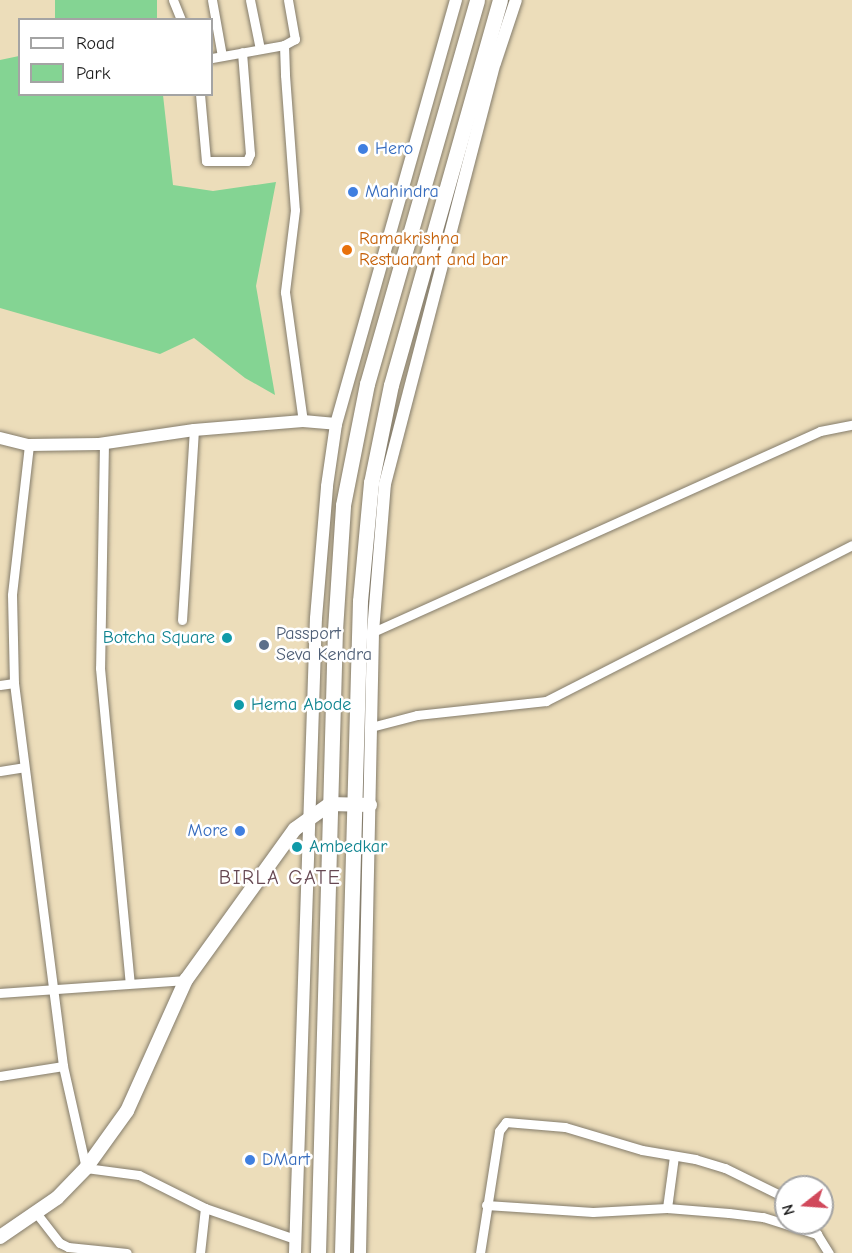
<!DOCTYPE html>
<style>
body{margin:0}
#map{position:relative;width:852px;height:1253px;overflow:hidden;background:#ecddba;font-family:"Comic Neue",sans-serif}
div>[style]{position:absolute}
.green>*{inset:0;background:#84d493;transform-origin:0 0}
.roads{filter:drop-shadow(0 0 2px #847c6b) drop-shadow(0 0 2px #847c6b)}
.minor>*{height:9px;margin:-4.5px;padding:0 4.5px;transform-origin:4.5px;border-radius:4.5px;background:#fff}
.tertiary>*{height:12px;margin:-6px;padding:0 6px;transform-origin:6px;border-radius:6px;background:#fff}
.secondary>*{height:14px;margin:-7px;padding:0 7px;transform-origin:7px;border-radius:7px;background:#fff}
.primary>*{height:15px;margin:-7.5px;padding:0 7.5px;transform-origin:7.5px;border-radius:7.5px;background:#fff}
.dots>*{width:16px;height:16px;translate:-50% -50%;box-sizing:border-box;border:3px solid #fff;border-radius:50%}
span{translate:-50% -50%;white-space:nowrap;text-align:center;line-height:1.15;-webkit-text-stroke:5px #fff;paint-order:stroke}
.shop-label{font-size:18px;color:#366cbe}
.left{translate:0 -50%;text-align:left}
.right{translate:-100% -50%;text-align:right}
.food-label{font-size:18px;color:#c56008}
.service-label{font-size:18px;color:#4e5e75}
.culture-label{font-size:18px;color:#0d838f}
.neighbourhood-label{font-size:20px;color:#664852;letter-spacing:1.5px}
.legend{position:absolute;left:18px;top:18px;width:195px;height:78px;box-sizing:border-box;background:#fff;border:2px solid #a4a4a4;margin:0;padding:8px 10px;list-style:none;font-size:18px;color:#1c1c1c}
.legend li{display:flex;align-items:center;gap:12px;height:30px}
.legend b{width:30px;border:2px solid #a4a4a4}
.north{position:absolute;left:774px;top:1175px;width:60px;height:60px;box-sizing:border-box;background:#fff;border:2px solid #a4a4a4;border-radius:50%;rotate:253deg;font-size:16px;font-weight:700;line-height:24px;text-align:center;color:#1c1c1c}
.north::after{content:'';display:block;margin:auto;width:21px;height:27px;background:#d1495b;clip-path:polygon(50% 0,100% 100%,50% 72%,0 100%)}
</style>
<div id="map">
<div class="green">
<div style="left:55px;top:0;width:102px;height:19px"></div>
<div style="clip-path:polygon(19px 56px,20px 94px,163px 95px,173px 185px,213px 191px,276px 182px,256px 286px,275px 395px,245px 378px,194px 338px,160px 354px,0 308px,0 60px)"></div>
</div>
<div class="roads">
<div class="minor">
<div style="left:173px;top:0;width:22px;rotate:68deg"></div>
<div style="left:212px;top:0;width:57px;rotate:79.9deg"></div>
<div style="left:250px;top:0;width:50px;rotate:78.5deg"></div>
<div style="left:288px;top:0;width:40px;rotate:80deg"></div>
<div style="left:295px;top:39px;width:13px;rotate:151deg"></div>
<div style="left:284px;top:45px;width:30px;rotate:88deg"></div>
<div style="left:285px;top:75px;width:135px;rotate:85.8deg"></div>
<div style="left:295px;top:210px;width:83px;rotate:97deg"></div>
<div style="left:285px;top:292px;width:130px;rotate:82.1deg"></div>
<div style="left:212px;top:58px;width:73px;rotate:-10.2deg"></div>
<div style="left:200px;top:94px;width:67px;rotate:84.9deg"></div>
<div style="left:206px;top:161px;width:41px"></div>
<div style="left:247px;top:161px;width:8px;rotate:-67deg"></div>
<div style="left:250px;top:154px;width:102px;rotate:-94.5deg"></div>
<div style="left:104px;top:443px;width:225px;rotate:91deg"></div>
<div style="left:100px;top:668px;width:316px;rotate:84.6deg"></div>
<div style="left:29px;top:445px;width:151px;rotate:96.5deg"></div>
<div style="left:12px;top:595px;width:88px;rotate:88.7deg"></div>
<div style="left:14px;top:683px;width:386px;rotate:82.7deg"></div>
<div style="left:63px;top:1066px;width:105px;rotate:77.3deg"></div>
<div style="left:86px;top:1168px;width:53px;rotate:7.5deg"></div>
<div style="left:139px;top:1175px;width:74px;rotate:26.6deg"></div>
<div style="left:205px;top:1208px;width:95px;rotate:19deg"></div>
<div style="left:182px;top:620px;width:190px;rotate:-86.4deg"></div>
<div style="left:373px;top:632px;width:490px;rotate:-24.2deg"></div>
<div style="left:820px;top:431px;width:33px;rotate:-11deg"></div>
<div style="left:0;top:685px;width:14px;rotate:-8deg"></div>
<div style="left:371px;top:727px;width:48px;rotate:-14.6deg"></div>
<div style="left:417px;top:715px;width:130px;rotate:-6.2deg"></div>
<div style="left:546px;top:701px;width:343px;rotate:-27deg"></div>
<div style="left:0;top:771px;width:24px;rotate:-9deg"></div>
<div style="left:0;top:993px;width:186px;rotate:-4deg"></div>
<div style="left:0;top:1076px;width:64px;rotate:-9deg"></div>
<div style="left:486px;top:1205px;width:107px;rotate:3.7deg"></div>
<div style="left:593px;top:1212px;width:74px;rotate:-3.1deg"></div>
<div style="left:667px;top:1208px;width:62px;rotate:4.6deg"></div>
<div style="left:729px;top:1213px;width:34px;rotate:7deg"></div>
<div style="left:763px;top:1217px;width:57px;rotate:17.5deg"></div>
<div style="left:667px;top:1208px;width:52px;rotate:-82.3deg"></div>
<div style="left:37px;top:1214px;width:37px;rotate:52deg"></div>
<div style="left:60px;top:1243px;width:9px;rotate:27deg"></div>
<div style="left:68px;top:1247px;width:59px;rotate:5.8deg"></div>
<div style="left:810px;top:1223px;width:36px;rotate:58deg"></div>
<div style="left:200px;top:1253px;width:45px;rotate:-83.7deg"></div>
<div style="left:480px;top:1253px;width:123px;rotate:-81.1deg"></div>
<div style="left:499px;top:1131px;width:11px;rotate:-52deg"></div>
<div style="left:506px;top:1122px;width:59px;rotate:4.8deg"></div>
<div style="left:565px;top:1127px;width:80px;rotate:16.6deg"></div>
<div style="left:642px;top:1150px;width:54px;rotate:9.6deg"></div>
<div style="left:695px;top:1159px;width:31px;rotate:17deg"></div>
<div style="left:725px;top:1168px;width:68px;rotate:26.2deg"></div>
</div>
<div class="tertiary">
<div style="left:0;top:438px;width:30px;rotate:14deg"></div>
<div style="left:29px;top:445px;width:70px;rotate:-0.8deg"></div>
<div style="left:99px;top:444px;width:96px;rotate:-8.4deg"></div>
<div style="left:194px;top:430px;width:109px;rotate:-4.7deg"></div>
<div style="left:303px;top:421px;width:33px;rotate:5deg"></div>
<div style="left:295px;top:1253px;width:635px;rotate:-88.11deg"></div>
<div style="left:316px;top:618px;width:132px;rotate:-85.2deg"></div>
<div style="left:327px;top:486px;width:63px;rotate:-81.7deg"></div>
<div style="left:336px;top:424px;width:441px;rotate:-74.2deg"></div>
<div style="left:360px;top:1253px;width:621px;rotate:-88.8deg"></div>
<div style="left:373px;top:632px;width:148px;rotate:-85.4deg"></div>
<div style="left:385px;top:484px;width:435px;rotate:-75.4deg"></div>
<div style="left:495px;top:63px;width:66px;rotate:-71.6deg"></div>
</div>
<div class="secondary">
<div style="left:0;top:1237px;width:69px;rotate:-34.4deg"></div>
<div style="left:57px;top:1198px;width:42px;rotate:-46deg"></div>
<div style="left:86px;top:1168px;width:70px;rotate:-54.3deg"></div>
<div style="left:127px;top:1111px;width:144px;rotate:-65.8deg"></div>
<div style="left:186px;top:980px;width:186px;rotate:-54.2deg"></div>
<div style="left:295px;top:829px;width:43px;rotate:-35.5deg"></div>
<div style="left:330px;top:804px;width:40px;rotate:1.4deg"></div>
</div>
<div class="primary">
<div style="left:318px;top:1253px;width:623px;rotate:-88.44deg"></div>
<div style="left:335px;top:630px;width:125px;rotate:-86.3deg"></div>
<div style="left:343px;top:505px;width:123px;rotate:-78.8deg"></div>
<div style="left:367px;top:384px;width:399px;rotate:-74deg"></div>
<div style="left:342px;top:1253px;width:652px;rotate:-88.42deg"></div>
<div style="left:360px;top:601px;width:119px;rotate:-84.7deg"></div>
<div style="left:371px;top:483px;width:100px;rotate:-78.5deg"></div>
<div style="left:391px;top:385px;width:400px;rotate:-74.2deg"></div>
</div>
</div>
<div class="dots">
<div style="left:363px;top:149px;background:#3f7fe0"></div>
<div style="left:353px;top:192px;background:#3f7fe0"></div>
<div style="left:347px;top:250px;background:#e8710a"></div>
<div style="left:227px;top:638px;background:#0f9aa8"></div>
<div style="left:264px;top:645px;background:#5c6f8a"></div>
<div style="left:239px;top:705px;background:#0f9aa8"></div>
<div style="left:240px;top:831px;background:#3f7fe0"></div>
<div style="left:297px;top:847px;background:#0f9aa8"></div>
<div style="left:250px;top:1160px;background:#3f7fe0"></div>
</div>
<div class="shop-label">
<span class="left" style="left:375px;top:149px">Hero</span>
<span class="left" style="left:365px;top:192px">Mahindra</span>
<span class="right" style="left:228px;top:831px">More</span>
<span class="left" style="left:262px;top:1160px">DMart</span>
</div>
<div class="food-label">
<span class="left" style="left:359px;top:250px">Ramakrishna<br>Restuarant and bar</span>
</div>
<div class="service-label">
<span class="left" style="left:276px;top:645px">Passport<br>Seva Kendra</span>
</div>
<div class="culture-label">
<span class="right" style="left:215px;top:638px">Botcha Square</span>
<span class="left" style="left:251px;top:705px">Hema Abode</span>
<span class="left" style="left:309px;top:847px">Ambedkar</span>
</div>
<div class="neighbourhood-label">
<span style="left:280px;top:877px">BIRLA GATE</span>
</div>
<ul class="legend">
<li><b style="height:8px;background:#fff"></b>Road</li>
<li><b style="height:16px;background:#84d493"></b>Park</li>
</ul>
<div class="north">N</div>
</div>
